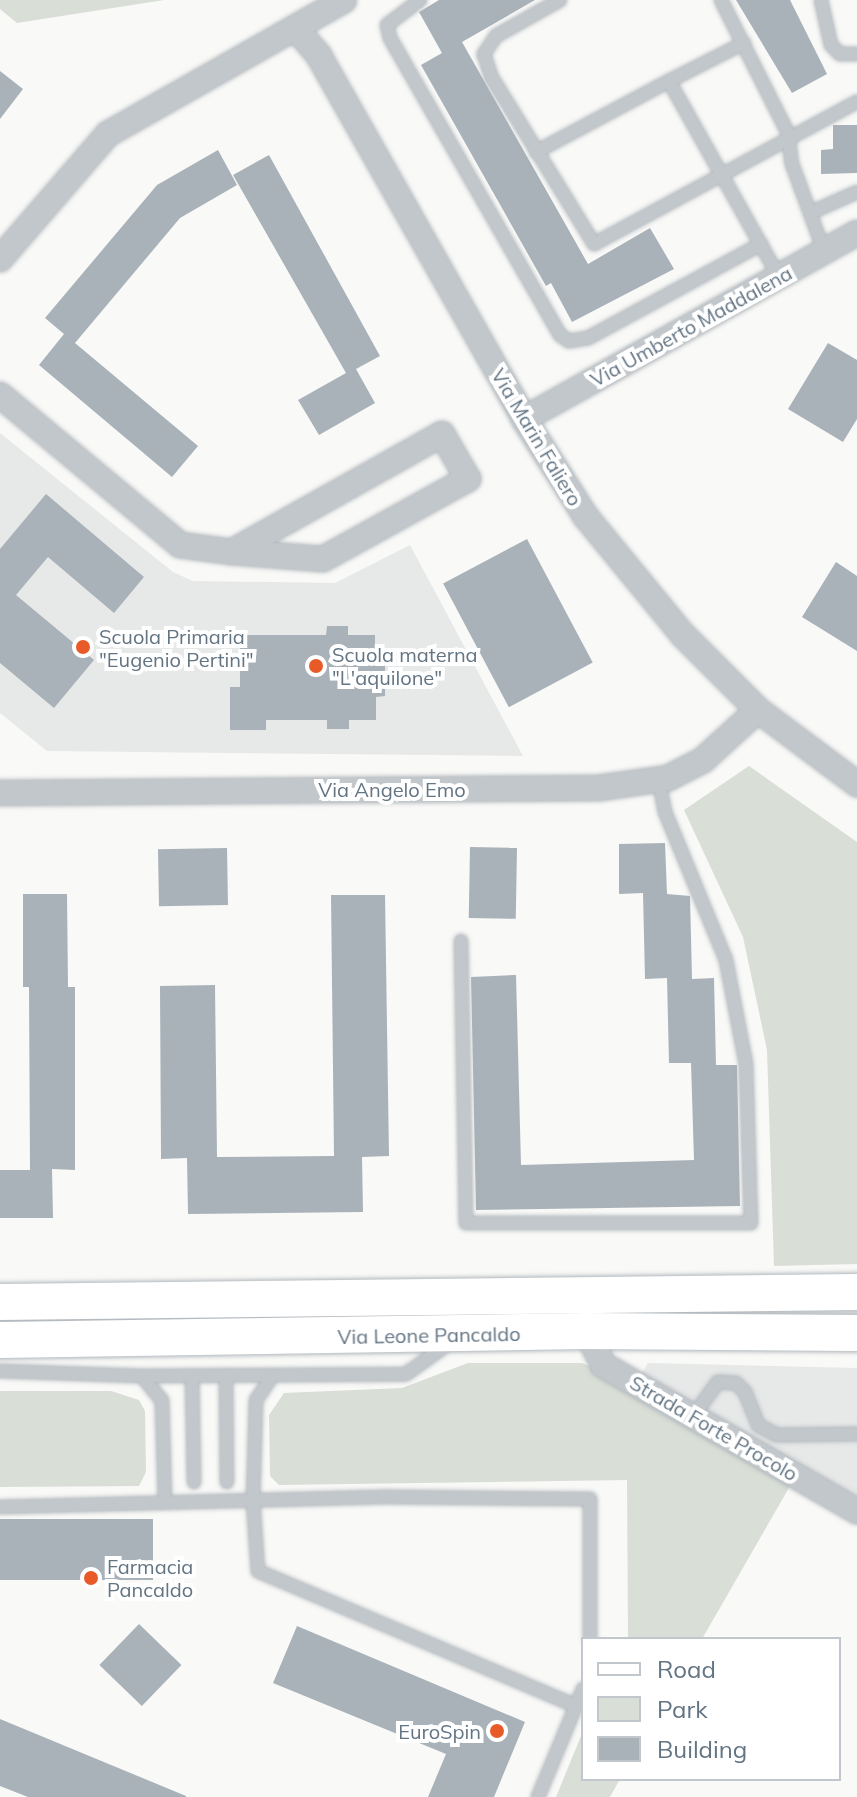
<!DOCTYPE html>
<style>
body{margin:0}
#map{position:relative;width:857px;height:1797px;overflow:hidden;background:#f9f9f7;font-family:Mulish,sans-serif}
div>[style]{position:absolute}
.built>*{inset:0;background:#e7e8e8}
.green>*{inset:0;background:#d9ded6}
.building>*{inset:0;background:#a9b2b9;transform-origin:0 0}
.roads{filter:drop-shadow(0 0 2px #b3b9be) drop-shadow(0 0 2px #b3b9be)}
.service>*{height:12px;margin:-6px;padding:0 6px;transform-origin:6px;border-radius:6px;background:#c2c7cb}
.minor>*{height:24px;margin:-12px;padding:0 12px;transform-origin:12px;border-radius:12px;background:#c2c7cb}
.primary>*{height:36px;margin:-18px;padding:0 18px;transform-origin:18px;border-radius:18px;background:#fff}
.dots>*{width:22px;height:22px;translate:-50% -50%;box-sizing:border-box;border:4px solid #fff;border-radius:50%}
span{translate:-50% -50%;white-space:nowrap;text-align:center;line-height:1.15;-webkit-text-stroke:8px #fff;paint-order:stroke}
.street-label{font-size:20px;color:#637483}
.poi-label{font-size:20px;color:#637483}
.left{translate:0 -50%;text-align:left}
.right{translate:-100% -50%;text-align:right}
.legend{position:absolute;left:581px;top:1637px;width:260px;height:144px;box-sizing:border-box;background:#fff;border:2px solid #c1c7cd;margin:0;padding:10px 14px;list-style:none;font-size:24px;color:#637483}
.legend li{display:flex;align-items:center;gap:16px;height:40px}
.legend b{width:40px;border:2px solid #c1c7cd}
</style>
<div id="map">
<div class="built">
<div style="clip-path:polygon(0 433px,173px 572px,193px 581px,335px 583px,410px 545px,523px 756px,47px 751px,0 713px)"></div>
<div style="clip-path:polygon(648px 1363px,857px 1368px,857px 1501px,639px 1377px)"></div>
</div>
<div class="green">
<div style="clip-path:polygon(0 0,164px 0,17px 23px,0 9px)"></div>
<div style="clip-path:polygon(749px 766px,857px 842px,857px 1264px,774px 1266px,767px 1050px,743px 937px,684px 810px)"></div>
<div style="clip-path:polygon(468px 1363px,582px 1363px,613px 1375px,794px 1479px,702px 1639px,628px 1639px,627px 1480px,279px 1485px,270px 1476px,269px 1415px,284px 1393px,402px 1388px)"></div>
<div style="clip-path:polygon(0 1391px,111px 1391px,139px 1400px,145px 1411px,146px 1472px,139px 1486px,0 1487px)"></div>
<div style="clip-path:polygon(583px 1731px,583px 1779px,620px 1779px,610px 1797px,556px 1797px)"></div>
</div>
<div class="building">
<div style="clip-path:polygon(439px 0,535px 0,462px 42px,588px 264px,650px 228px,674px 269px,572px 322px,551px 283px,546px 286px,421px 65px,442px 53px,419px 12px)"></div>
<div style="clip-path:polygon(736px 0,790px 0,827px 74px,792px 93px)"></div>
<div style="clip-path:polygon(0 71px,23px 89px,0 119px)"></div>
<div style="clip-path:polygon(833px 125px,857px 125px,857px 173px,821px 174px,821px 150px,833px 149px)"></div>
<div style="clip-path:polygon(218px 150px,237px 185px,180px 218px,75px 343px,198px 446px,172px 477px,39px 365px,64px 334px,45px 318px,157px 185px)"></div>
<div style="clip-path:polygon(269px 155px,380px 356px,356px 369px,375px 403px,319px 435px,298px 400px,346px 373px,233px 175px)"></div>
<div style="clip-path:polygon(828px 343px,857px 360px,857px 419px,843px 442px,788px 409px)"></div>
<div style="clip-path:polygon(46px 494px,144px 577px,114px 613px,48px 557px,16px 595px,94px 660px,54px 708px,0 663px,0 549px)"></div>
<div style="left:527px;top:539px;width:140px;height:95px;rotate:62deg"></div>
<div style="clip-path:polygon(836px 562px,857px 576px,857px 651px,802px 617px)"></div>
<div style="clip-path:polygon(327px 626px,348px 626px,348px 635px,375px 635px,375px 658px,385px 658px,385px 696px,376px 697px,376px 720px,349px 720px,349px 729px,327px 729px,327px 720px,266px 720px,266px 730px,230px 730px,230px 687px,240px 687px,240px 635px,326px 635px)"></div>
<div style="clip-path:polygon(665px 843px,667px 894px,690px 896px,692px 979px,714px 978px,716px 1065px,737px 1065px,740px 1206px,476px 1210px,471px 977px,516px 975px,521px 1165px,694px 1160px,691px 1063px,669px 1063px,667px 978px,645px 979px,643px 893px,619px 894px,619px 844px)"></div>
<div style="left:470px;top:847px;width:47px;height:71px;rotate:1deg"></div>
<div style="left:227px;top:848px;width:57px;height:69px;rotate:89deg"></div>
<div style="clip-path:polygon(23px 894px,67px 894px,68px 987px,75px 987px,75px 1170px,52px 1169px,53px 1218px,0 1218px,0 1170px,30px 1170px,29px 987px,23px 987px)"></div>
<div style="clip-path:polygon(331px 895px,385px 895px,389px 1156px,362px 1157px,363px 1212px,188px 1214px,187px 1158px,161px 1159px,160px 986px,215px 985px,217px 1157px,334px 1156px)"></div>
<div style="left:153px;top:1519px;width:61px;height:153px;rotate:90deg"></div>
<div style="left:139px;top:1624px;width:59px;height:57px;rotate:44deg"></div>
<div style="clip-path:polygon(297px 1626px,525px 1722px,494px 1797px,428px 1797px,446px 1754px,273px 1683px)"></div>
<div style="clip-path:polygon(0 1719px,186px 1796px,186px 1797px,28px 1797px,0 1786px)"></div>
</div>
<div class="roads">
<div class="service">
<div style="left:420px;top:0;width:41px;rotate:142.9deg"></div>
<div style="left:387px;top:25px;width:13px;rotate:77deg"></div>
<div style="left:390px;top:38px;width:342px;rotate:60.2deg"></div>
<div style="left:560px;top:335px;width:11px;rotate:34deg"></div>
<div style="left:569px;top:341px;width:19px;rotate:-9deg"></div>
<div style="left:588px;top:338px;width:197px;rotate:-28.5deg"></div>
<div style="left:560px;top:0;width:73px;rotate:150.6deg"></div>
<div style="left:496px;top:36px;width:22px;rotate:124deg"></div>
<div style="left:484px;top:54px;width:25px;rotate:72deg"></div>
<div style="left:492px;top:78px;width:195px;rotate:58.4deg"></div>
<div style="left:594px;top:244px;width:299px;rotate:-28.4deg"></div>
<div style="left:721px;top:0;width:149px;rotate:63.3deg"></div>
<div style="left:788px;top:133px;width:31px;rotate:83deg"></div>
<div style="left:792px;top:164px;width:93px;rotate:69.8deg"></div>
<div style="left:821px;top:0;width:46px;rotate:77.5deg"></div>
<div style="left:831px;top:45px;width:13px;rotate:45deg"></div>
<div style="left:840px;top:54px;width:17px"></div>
<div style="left:744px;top:43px;width:84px;rotate:153.1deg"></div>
<div style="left:669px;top:81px;width:225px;rotate:60.7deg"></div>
<div style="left:536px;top:152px;width:151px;rotate:-28.1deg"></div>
<div style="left:810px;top:213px;width:51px;rotate:-24.1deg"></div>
<div style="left:461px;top:941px;width:282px;rotate:89deg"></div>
<div style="left:466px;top:1223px;width:285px"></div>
<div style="left:751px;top:1223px;width:159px;rotate:-91.8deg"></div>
<div style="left:746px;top:1064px;width:106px;rotate:-100.9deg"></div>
<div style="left:726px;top:960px;width:160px;rotate:-112.4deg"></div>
<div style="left:665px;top:812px;width:32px;rotate:-101deg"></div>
<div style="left:0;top:1371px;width:142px;rotate:2deg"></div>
<div style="left:142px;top:1376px;width:264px;rotate:-0.4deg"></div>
<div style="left:406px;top:1374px;width:55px;rotate:-35.4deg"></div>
<div style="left:226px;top:1375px;width:107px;rotate:89.5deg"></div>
<div style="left:273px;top:1375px;width:30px;rotate:124deg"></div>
<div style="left:256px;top:1400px;width:100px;rotate:91.7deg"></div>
<div style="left:253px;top:1500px;width:71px;rotate:86deg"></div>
<div style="left:258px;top:1571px;width:345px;rotate:23deg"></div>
<div style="left:142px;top:1376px;width:32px;rotate:51deg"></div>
<div style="left:162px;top:1401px;width:101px;rotate:88.3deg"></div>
<div style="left:192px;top:1376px;width:106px;rotate:88.9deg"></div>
<div style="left:693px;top:1416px;width:42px;rotate:-53.7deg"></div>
<div style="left:718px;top:1382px;width:18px;rotate:3deg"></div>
<div style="left:736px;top:1383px;width:13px;rotate:45deg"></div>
<div style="left:745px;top:1392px;width:35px;rotate:68deg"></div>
<div style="left:758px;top:1425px;width:21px;rotate:28deg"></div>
<div style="left:777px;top:1435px;width:80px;rotate:-0.7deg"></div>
<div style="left:0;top:1507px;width:391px;rotate:-1.5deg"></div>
<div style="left:391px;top:1497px;width:199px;rotate:0.6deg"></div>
<div style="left:590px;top:1499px;width:140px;rotate:90deg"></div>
<div style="left:538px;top:1797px;width:117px;rotate:-67.4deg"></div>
</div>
<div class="minor">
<div style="left:295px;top:28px;width:37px;rotate:49deg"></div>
<div style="left:319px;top:56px;width:417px;rotate:60.5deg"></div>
<div style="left:524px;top:419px;width:116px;rotate:57.7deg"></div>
<div style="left:586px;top:517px;width:153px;rotate:50.6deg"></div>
<div style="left:683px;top:635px;width:106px;rotate:45deg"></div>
<div style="left:758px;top:710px;width:124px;rotate:36.8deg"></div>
<div style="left:0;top:259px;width:165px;rotate:-49.2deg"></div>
<div style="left:108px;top:134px;width:271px;rotate:-29.6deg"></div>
<div style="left:0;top:395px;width:234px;rotate:39.8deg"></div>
<div style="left:180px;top:545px;width:52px;rotate:7.7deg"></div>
<div style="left:232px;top:552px;width:91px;rotate:4.4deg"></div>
<div style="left:323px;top:559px;width:166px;rotate:-28.9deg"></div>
<div style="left:468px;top:479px;width:52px;rotate:-120deg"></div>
<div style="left:442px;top:434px;width:241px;rotate:150.7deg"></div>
<div style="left:524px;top:419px;width:381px;rotate:-29.2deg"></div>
<div style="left:0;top:793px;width:599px;rotate:-0.48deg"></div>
<div style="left:599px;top:788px;width:70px;rotate:-8.2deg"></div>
<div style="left:668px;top:778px;width:39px;rotate:-27deg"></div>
<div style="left:703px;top:760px;width:74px;rotate:-42.3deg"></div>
<div style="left:586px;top:1331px;width:38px;rotate:63deg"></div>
<div style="left:603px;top:1365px;width:293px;rotate:29.9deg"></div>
</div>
<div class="primary">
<div style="left:0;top:1302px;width:857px;rotate:-0.67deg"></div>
<div style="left:0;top:1340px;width:586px;rotate:-0.88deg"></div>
<div style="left:586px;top:1331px;width:271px;rotate:0.4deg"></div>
</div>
</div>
<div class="dots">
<div style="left:83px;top:647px;background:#e85b28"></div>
<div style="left:316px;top:666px;background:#e85b28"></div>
<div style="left:91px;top:1578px;background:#e85b28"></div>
<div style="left:497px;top:1731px;background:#e85b28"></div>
</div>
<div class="street-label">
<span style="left:691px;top:326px;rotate:-29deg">Via Umberto Maddalena</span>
<span style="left:537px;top:437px;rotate:59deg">Via Marin Faliero</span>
<span style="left:392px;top:789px">Via Angelo Emo</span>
<span style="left:429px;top:1335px;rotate:-1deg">Via Leone Pancaldo</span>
<span style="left:714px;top:1428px;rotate:30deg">Strada Forte Procolo</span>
</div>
<div class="poi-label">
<span class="left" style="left:99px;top:648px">Scuola Primaria<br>"Eugenio Pertini"</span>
<span class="left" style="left:332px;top:666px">Scuola materna<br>"L'aquilone"</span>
<span class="left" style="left:107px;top:1578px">Farmacia<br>Pancaldo</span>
<span class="right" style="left:481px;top:1731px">EuroSpin</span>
</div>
<ul class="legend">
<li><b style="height:10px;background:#fff"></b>Road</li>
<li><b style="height:22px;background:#d9ded6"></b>Park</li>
<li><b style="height:22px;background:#a9b2b9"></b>Building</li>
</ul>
</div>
